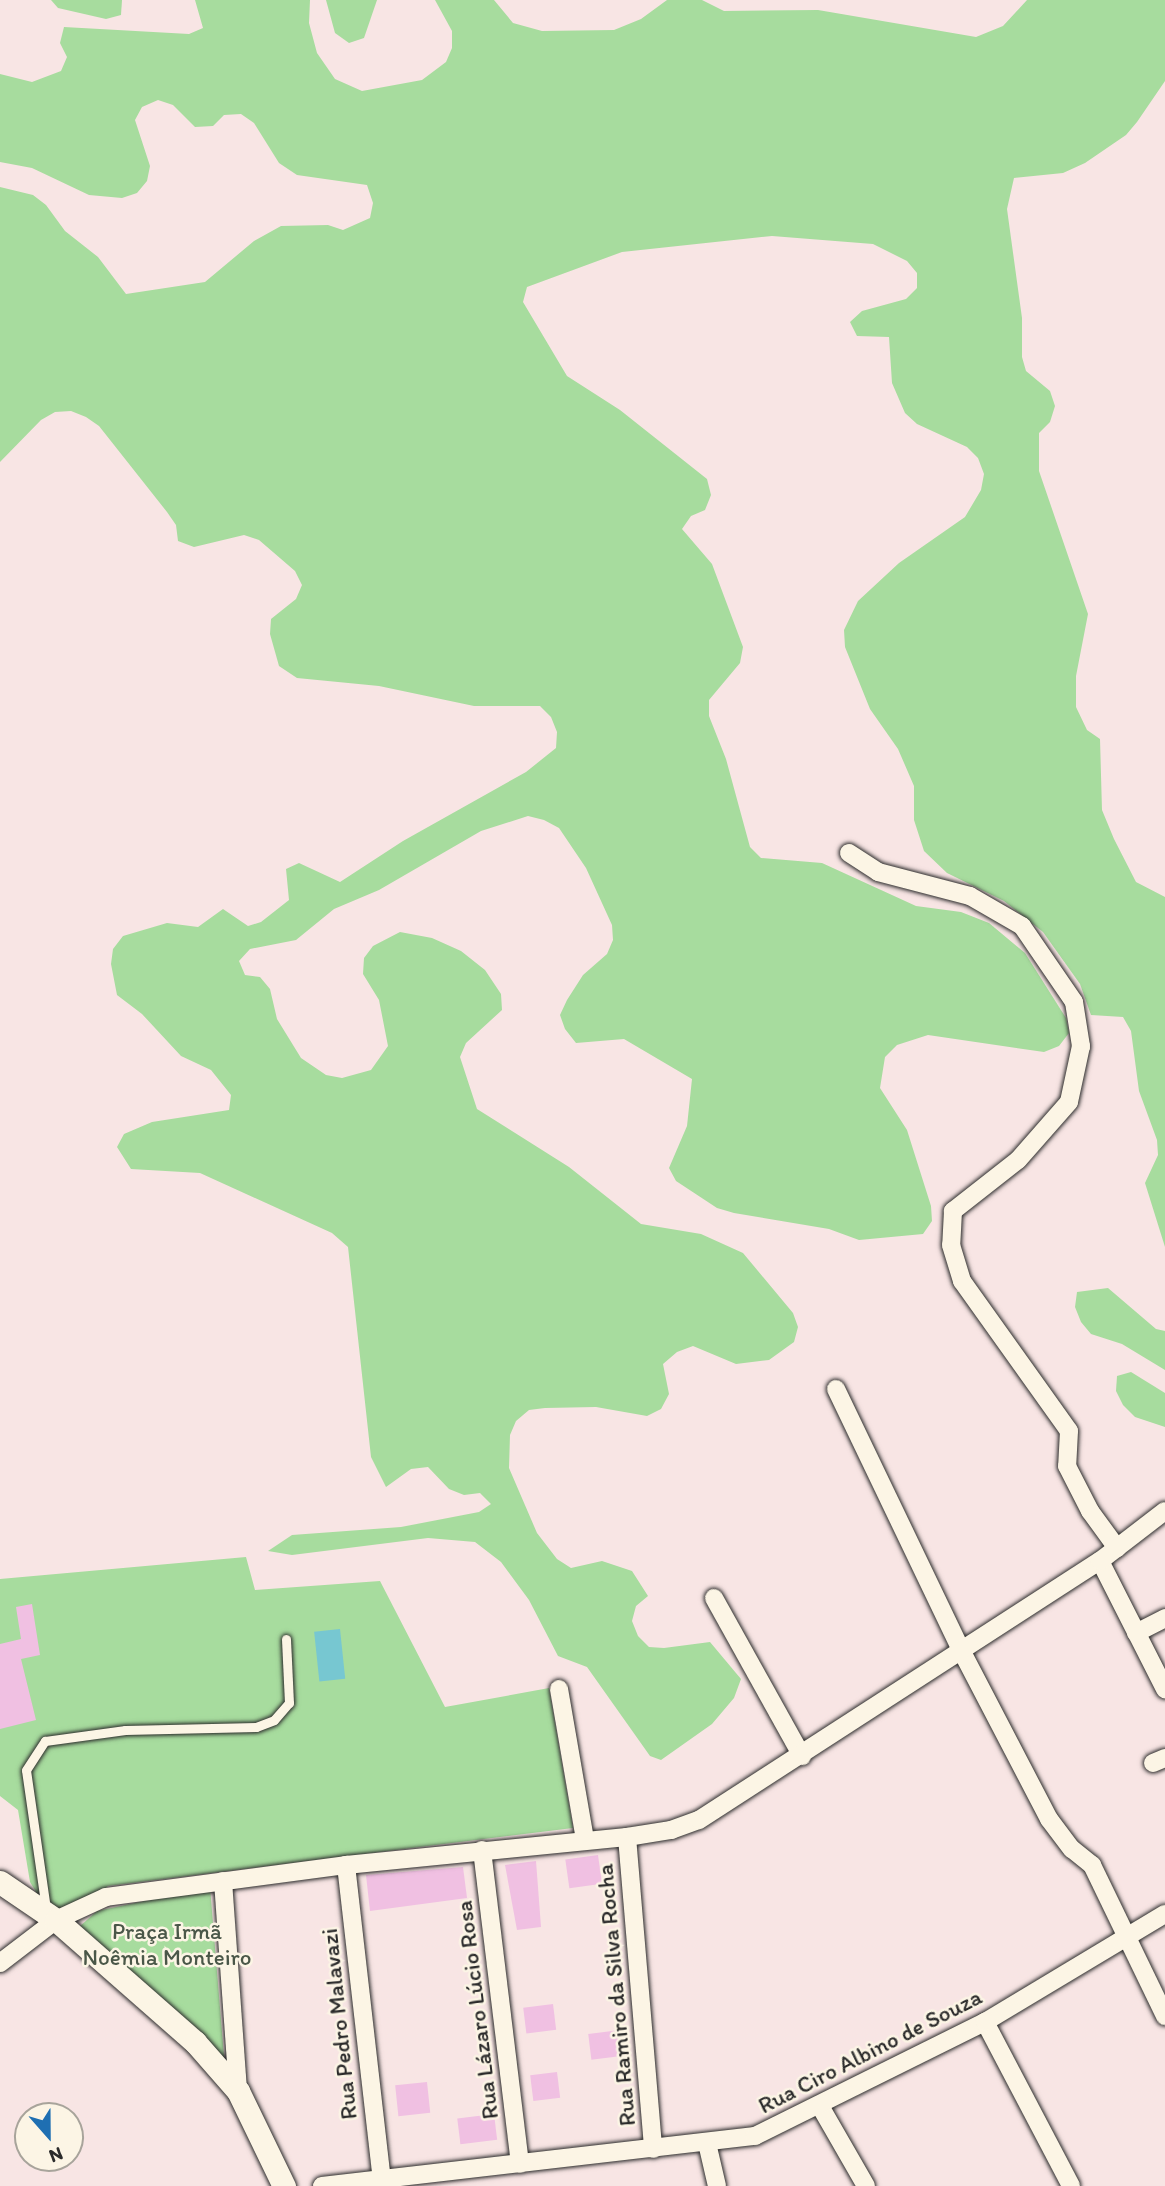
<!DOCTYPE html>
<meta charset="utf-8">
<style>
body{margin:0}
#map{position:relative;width:1165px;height:2186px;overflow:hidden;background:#f8e5e4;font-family:Itim,sans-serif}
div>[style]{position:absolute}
.green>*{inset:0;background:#a7dc9e}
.water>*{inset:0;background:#77c7d1;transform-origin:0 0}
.building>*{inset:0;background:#f0c0e2;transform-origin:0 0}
.roads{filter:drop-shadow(0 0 2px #2b2b2b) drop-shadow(0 0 2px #2b2b2b)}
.service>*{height:9px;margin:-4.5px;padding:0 4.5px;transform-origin:4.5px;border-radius:4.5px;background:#fcf5e5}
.minor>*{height:18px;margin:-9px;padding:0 9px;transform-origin:9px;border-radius:9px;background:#fcf5e5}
.tertiary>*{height:23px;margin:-11.5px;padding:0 11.5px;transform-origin:11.5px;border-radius:11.5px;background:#fcf5e5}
span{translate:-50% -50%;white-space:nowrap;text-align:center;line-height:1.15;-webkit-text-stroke:5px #fcf5e5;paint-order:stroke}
.park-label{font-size:23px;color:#4a5748}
.street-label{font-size:23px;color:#2b2b2b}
.north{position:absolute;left:14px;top:2102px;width:70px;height:70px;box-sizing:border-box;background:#fcf5e5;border:2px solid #a8a49b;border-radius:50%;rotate:159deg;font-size:19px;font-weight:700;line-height:28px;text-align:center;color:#2b2b2b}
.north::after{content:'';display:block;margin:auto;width:24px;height:32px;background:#1f6fb2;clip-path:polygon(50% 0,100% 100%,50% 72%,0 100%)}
</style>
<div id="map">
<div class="green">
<div style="clip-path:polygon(51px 0,122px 0,121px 15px,106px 19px,58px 8px)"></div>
<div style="clip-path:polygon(195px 0,310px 0,309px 23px,317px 53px,335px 79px,362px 91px,422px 80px,446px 62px,452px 48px,452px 31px,435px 0,494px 0,513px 23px,542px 31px,614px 30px,641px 19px,667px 0,702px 0,724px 11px,818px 10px,976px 37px,1003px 26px,1027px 0,1165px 0,1165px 81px,1137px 122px,1126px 135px,1085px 163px,1063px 173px,1014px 178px,1007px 209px,1022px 318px,1022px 357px,1026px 371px,1050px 391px,1055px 406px,1050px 422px,1039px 433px,1039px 471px,1088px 614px,1076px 676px,1076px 707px,1087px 730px,1100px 739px,1102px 810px,1114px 839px,1136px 882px,1165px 897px,1165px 1247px,1145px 1183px,1158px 1155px,1157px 1140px,1139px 1091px,1131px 1031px,1123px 1017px,1091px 1015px,1080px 984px,1043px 932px,1004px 901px,947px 873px,924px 851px,914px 820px,914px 786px,898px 749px,870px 709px,845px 647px,844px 630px,858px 601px,899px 563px,965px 517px,981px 490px,984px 474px,978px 458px,967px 447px,917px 424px,905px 413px,892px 383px,889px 337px,857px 336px,850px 322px,862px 311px,906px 299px,917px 288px,917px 273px,907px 261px,873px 244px,772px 236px,622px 252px,527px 287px,523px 302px,567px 376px,620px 410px,707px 479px,711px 495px,705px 510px,691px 516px,682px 529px,712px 564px,743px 647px,740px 663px,709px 700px,709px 716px,726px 759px,750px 847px,761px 858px,822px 863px,916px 906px,961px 912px,989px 923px,1025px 953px,1066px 1018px,1069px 1033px,1059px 1046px,1044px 1052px,928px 1035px,897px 1045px,885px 1057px,880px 1088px,907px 1130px,931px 1206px,932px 1221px,923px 1234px,859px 1240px,829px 1229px,734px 1213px,717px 1208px,676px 1181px,669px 1168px,687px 1126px,692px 1079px,624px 1039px,576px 1043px,565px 1029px,560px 1015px,567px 1000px,583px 975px,607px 954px,613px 940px,612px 925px,586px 868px,559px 828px,544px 820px,528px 816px,481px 831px,379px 890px,334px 909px,296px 940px,250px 949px,239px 961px,245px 975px,260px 977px,270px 989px,277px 1019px,301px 1058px,326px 1075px,342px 1078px,371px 1070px,388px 1046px,379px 1000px,363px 974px,364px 958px,373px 946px,400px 932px,432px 938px,461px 951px,485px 970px,501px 994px,502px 1010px,466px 1043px,460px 1057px,477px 1109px,569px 1167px,641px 1224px,701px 1234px,743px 1253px,793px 1313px,798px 1327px,794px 1342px,769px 1360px,736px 1364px,693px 1346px,677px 1352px,663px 1364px,669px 1394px,661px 1409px,647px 1416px,596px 1407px,545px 1408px,529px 1410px,516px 1421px,510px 1435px,509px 1468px,537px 1533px,557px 1559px,571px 1568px,602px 1561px,632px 1571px,648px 1596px,636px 1606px,632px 1621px,638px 1636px,649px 1647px,664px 1648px,710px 1642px,741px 1679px,734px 1698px,712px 1724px,661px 1760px,650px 1756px,587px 1667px,558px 1656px,529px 1600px,501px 1562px,475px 1542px,428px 1538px,292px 1555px,268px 1551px,292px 1535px,401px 1527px,479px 1512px,491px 1504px,480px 1493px,464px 1495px,449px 1489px,428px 1467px,411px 1469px,386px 1487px,371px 1457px,348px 1247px,332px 1233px,200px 1173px,131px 1169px,117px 1147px,124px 1134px,152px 1122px,229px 1110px,231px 1095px,211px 1070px,181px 1056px,142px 1014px,117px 995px,111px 964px,113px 949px,123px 936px,167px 923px,198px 927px,223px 909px,248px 926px,261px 922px,289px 900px,286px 869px,299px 863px,340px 882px,403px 841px,526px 772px,556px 748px,557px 732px,551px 717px,540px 706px,474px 706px,379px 686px,297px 678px,279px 666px,270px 634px,271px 619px,296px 599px,302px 585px,295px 571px,259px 540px,244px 535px,194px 547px,178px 541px,176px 525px,167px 512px,99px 426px,86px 417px,71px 411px,55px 412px,41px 420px,0 462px,0 187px,33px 195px,46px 205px,65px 231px,98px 257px,126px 294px,205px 282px,254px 241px,281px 226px,328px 225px,343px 230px,370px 218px,373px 203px,367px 185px,297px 175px,279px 163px,254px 123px,241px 114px,224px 115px,213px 126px,195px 127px,173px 105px,158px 100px,142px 107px,135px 120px,150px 166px,147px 181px,137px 193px,122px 198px,89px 195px,32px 168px,0 162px,0 74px,32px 82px,61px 71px,67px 57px,60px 43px,64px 27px,189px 34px,203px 28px)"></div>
<div style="clip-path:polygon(326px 0,377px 0,364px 38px,349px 43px,335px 33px)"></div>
<div style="clip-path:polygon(1108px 1288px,1156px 1329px,1165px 1331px,1165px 1370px,1122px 1344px,1091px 1334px,1081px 1322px,1075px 1307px,1077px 1292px)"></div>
<div style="clip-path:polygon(1131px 1372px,1165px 1393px,1165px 1427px,1135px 1417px,1123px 1405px,1116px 1391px,1117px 1376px)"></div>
<div style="clip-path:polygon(246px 1557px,255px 1590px,380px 1581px,445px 1707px,549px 1688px,573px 1828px,108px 1886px,78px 1911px,62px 1911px,38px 1895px,30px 1882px,18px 1810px,0 1796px,0 1579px)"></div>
<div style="clip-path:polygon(210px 1887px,225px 2068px,79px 1927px,97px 1911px)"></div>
</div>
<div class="water">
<div style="left:340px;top:1629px;width:50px;height:26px;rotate:84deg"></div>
</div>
<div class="building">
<div style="clip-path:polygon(32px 1604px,40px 1655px,21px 1659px,36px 1720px,0 1729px,0 1644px,21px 1639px,16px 1607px)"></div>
<div style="left:598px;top:1855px;width:29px;height:33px;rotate:82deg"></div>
<div style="clip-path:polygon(536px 1861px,541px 1927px,517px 1930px,505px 1865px)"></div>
<div style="clip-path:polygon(463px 1867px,467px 1898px,370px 1911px,366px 1875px)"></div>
<div style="left:553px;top:2004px;width:26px;height:30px;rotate:83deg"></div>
<div style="left:620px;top:2030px;width:26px;height:32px;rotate:83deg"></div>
<div style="left:557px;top:2072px;width:26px;height:27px;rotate:83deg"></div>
<div style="left:427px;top:2082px;width:31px;height:32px;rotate:84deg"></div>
<div style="left:494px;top:2114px;width:26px;height:37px;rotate:83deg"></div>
</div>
<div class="roads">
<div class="service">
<div style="left:46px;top:1909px;width:140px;rotate:-98.2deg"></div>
<div style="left:26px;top:1770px;width:35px;rotate:-57deg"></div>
<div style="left:45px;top:1741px;width:81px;rotate:-7.8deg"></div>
<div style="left:125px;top:1730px;width:131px;rotate:-1.3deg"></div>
<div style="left:256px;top:1727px;width:19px;rotate:-21deg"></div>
<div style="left:274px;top:1720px;width:23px;rotate:-49deg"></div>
<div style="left:289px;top:1703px;width:64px;rotate:-92.7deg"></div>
</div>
<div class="minor">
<div style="left:849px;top:853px;width:35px;rotate:33deg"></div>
<div style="left:878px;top:872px;width:95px;rotate:14.6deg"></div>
<div style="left:970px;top:896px;width:60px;rotate:30deg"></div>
<div style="left:1022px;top:926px;width:92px;rotate:55.6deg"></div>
<div style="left:1074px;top:1002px;width:45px;rotate:81deg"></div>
<div style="left:1081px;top:1046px;width:57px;rotate:102.1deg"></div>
<div style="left:1069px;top:1102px;width:77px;rotate:131.3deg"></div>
<div style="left:1018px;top:1160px;width:83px;rotate:141.9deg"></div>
<div style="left:953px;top:1211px;width:34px;rotate:93deg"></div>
<div style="left:951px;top:1245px;width:38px;rotate:73deg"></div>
<div style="left:962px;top:1281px;width:184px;rotate:54.5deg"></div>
<div style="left:1069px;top:1431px;width:35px;rotate:93deg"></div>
<div style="left:1067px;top:1466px;width:51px;rotate:62.9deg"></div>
<div style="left:1090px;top:1511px;width:46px;rotate:53.9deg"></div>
<div style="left:836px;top:1389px;width:289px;rotate:64.4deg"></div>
<div style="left:961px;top:1650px;width:191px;rotate:62.5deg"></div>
<div style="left:1049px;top:1819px;width:38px;rotate:53deg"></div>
<div style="left:1072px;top:1849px;width:26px;rotate:39deg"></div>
<div style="left:1092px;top:1865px;width:168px;rotate:64.2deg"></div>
<div style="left:1100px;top:1561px;width:144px;rotate:63.1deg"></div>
<div style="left:714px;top:1598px;width:181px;rotate:60.9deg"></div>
<div style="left:1136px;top:1633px;width:33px;rotate:-27deg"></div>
<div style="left:559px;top:1689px;width:152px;rotate:80.2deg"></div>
<div style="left:1153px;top:1763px;width:13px;rotate:-23deg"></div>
<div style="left:627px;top:1837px;width:313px;rotate:85.2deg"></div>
<div style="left:482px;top:1850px;width:316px;rotate:83.1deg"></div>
<div style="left:346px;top:1865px;width:316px;rotate:83.5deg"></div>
<div style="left:223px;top:1881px;width:211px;rotate:85.9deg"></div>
<div style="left:0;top:1963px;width:71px;rotate:-37.5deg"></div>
<div style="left:56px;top:1920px;width:55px;rotate:-24.7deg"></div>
<div style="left:106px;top:1897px;width:242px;rotate:-7.6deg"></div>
<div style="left:346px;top:1865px;width:282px;rotate:-5.7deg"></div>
<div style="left:627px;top:1837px;width:45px;rotate:-9deg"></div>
<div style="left:671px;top:1830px;width:30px;rotate:-20deg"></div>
<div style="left:699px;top:1820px;width:477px;rotate:-32.9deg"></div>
<div style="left:1100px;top:1561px;width:82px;rotate:-37.6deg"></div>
<div style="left:985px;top:2022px;width:185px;rotate:62.3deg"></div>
<div style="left:820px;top:2106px;width:92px;rotate:60.1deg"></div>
<div style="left:707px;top:2143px;width:44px;rotate:76.9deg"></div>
<div style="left:322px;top:2186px;width:436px;rotate:-6.6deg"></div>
<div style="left:755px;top:2136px;width:257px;rotate:-26.4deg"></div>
<div style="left:985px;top:2022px;width:210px;rotate:-31deg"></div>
</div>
<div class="tertiary">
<div style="left:0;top:1882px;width:68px;rotate:34.2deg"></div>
<div style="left:56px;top:1920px;width:185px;rotate:41.3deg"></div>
<div style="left:195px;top:2042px;width:65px;rotate:48.7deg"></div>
<div style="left:238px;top:2091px;width:106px;rotate:64.2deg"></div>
</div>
</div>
<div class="park-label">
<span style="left:167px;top:1944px">Praça Irmã<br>Noêmia Monteiro</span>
</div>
<div class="street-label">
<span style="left:616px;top:1995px;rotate:-95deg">Rua Ramiro da Silva Rocha</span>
<span style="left:477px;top:2010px;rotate:-97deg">Rua Lázaro Lúcio Rosa</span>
<span style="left:339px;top:2024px;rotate:-96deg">Rua Pedro Malavazi</span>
<span style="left:870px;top:2051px;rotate:-27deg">Rua Ciro Albino de Souza</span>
</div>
<div class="north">N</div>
</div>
